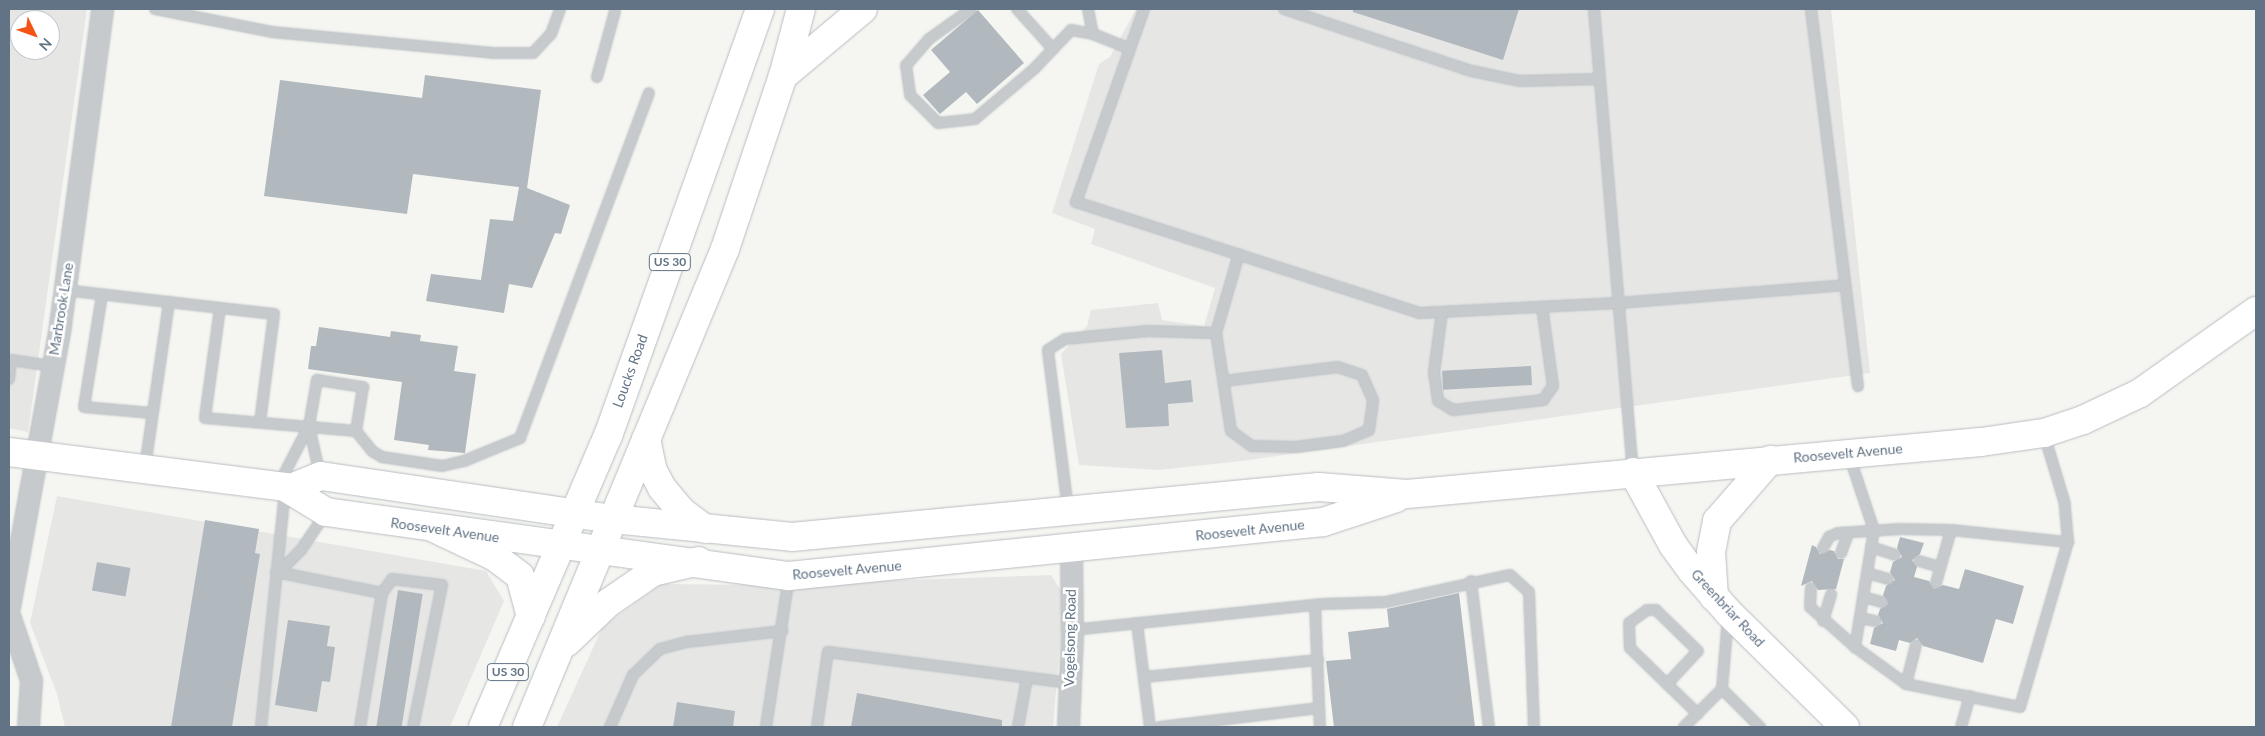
<!DOCTYPE html>
<style>
body{margin:0}
#map{position:relative;width:2265px;height:736px;overflow:hidden;background:#f5f6f1;font-family:Lato,sans-serif}
div>[style]{position:absolute}
.built>*{inset:0;background:#e6e7e5}
.building>*{inset:0;background:#b1b8be;transform-origin:0 0}
.roads{filter:drop-shadow(0 0 1px #b8bdc2) drop-shadow(0 0 1px #b8bdc2)}
.lane>*{height:10px;margin:-5px;padding:0 5px;transform-origin:5px;border-radius:5px;background:#c7cacd}
.street>*{height:21px;margin:-10.5px;padding:0 10.5px;transform-origin:10.5px;border-radius:10.5px;background:#c7cacd}
.secondary>*{height:28px;margin:-14px;padding:0 14px;transform-origin:14px;border-radius:14px;background:#fff}
.highway>*{height:28px;margin:-14px;padding:0 14px;transform-origin:14px;border-radius:14px;background:#fff}
span{translate:-50% -50%;white-space:nowrap;text-align:center;line-height:1.15;-webkit-text-stroke:5px #fff;paint-order:stroke}
.shield-label span{padding:1px 4px;background:#fff;border:1px solid;border-radius:4px;-webkit-text-stroke-width:0}
.shield-label{font-size:12px;color:#617385;font-weight:700}
.street-label{font-size:14px;color:#617385}
.frame{position:absolute;inset:0;border:10px solid #617385;pointer-events:none}
.north{position:absolute;left:10px;top:10px;width:50px;height:50px;box-sizing:border-box;background:#fff;border:1px solid #c0c7ce;border-radius:50%;rotate:132deg;font-size:14px;font-weight:700;line-height:20px;text-align:center;color:#617385}
.north::after{content:'';display:block;margin:auto;width:18px;height:22px;background:#f35414;clip-path:polygon(50% 0,100% 100%,50% 72%,0 100%)}
</style>
<div id="map">
<div class="built">
<div style="clip-path:polygon(evenodd,9px 9px,87px 9px,28px 432px,9px 428px,9px 9px,20px 20px,50px 20px,50px 50px,20px 50px,20px 20px)"></div>
<div style="clip-path:polygon(1136px 9px,1831px 9px,1870px 373px,1241px 461px,1159px 470px,1079px 465px,1061px 354px,1087px 326px,1091px 310px,1158px 303px,1162px 320px,1204px 326px,1215px 288px,1091px 244px,1095px 229px,1052px 213px,1099px 64px,1110px 57px)"></div>
<div style="clip-path:polygon(57px 496px,486px 571px,504px 601px,450px 727px,65px 727px,57px 694px,30px 623px)"></div>
<div style="clip-path:polygon(1051px 575px,1064px 595px,1053px 727px,557px 727px,603px 626px,662px 584px,760px 585px)"></div>
</div>
<div class="building">
<div style="clip-path:polygon(1353px 9px,1519px 9px,1503px 60px,1353px 12px)"></div>
<div style="clip-path:polygon(978px 10px,1024px 63px,977px 104px,966px 92px,940px 114px,923px 95px,950px 72px,931px 50px)"></div>
<div style="clip-path:polygon(425px 75px,541px 90px,527px 188px,570px 205px,561px 234px,555px 233px,532px 288px,509px 284px,504px 313px,426px 301px,431px 274px,481px 280px,490px 219px,513px 221px,519px 187px,413px 174px,407px 214px,264px 196px,280px 80px,422px 98px)"></div>
<div style="clip-path:polygon(319px 327px,390px 337px,391px 331px,421px 335px,420px 341px,458px 346px,454px 371px,476px 374px,465px 453px,428px 450px,429px 445px,394px 440px,402px 382px,308px 369px,311px 346px,316px 346px)"></div>
<div style="clip-path:polygon(1162px 350px,1165px 383px,1191px 380px,1193px 402px,1168px 404px,1169px 426px,1126px 428px,1119px 353px)"></div>
<div style="left:1531px;top:366px;width:19px;height:89px;rotate:87deg"></div>
<div style="clip-path:polygon(205px 520px,259px 529px,255px 553px,260px 554px,232px 727px,171px 727px)"></div>
<div style="clip-path:polygon(1900px 537px,1924px 543px,1920px 554px,1912px 560px,1917px 567px,1914px 577px,1929px 581px,1934px 589px,1943px 585px,1959px 589px,1965px 569px,2024px 586px,2013px 624px,1996px 619px,1983px 663px,1923px 646px,1917px 638px,1910px 643px,1899px 640px,1896px 651px,1870px 644px,1874px 628px,1883px 623px,1878px 615px,1880px 609px,1888px 604px,1883px 595px,1886px 586px,1895px 580px,1890px 572px,1893px 562px,1902px 557px,1897px 548px)"></div>
<div style="clip-path:polygon(1812px 545px,1816px 547px,1820px 554px,1830px 550px,1834px 551px,1838px 559px,1844px 559px,1836px 589px,1818px 590px,1812px 581px,1801px 586px)"></div>
<div style="left:97px;top:562px;width:34px;height:29px;rotate:10deg"></div>
<div style="left:398px;top:590px;width:25px;height:138px;rotate:9deg"></div>
<div style="clip-path:polygon(1459px 593px,1475px 727px,1334px 727px,1326px 661px,1351px 659px,1348px 632px,1389px 627px,1387px 609px)"></div>
<div style="clip-path:polygon(288px 620px,330px 626px,327px 646px,335px 647px,330px 682px,322px 681px,317px 712px,275px 705px)"></div>
<div style="clip-path:polygon(857px 693px,1002px 720px,1002px 727px,851px 727px)"></div>
<div style="clip-path:polygon(677px 702px,735px 711px,733px 727px,673px 727px)"></div>
</div>
<div class="roads">
<div class="lane">
<div style="left:155px;top:9px;width:119px;rotate:11.1deg"></div>
<div style="left:272px;top:32px;width:222px;rotate:5.4deg"></div>
<div style="left:493px;top:53px;width:40px"></div>
<div style="left:533px;top:53px;width:26px;rotate:-47deg"></div>
<div style="left:551px;top:34px;width:27px;rotate:-70deg"></div>
<div style="left:971px;top:9px;width:52px;rotate:144.5deg"></div>
<div style="left:929px;top:39px;width:35px;rotate:131deg"></div>
<div style="left:906px;top:65px;width:30px;rotate:82deg"></div>
<div style="left:910px;top:95px;width:40px;rotate:45deg"></div>
<div style="left:938px;top:123px;width:37px;rotate:-6deg"></div>
<div style="left:975px;top:119px;width:77px;rotate:-40.3deg"></div>
<div style="left:1034px;top:69px;width:54px;rotate:-46.5deg"></div>
<div style="left:1071px;top:30px;width:22px;rotate:10deg"></div>
<div style="left:1093px;top:34px;width:40px;rotate:22deg"></div>
<div style="left:1017px;top:9px;width:54px;rotate:48deg"></div>
<div style="left:1088px;top:9px;width:25px;rotate:79deg"></div>
<div style="left:1144px;top:9px;width:205px;rotate:109.4deg"></div>
<div style="left:1076px;top:202px;width:361px;rotate:17.9deg"></div>
<div style="left:1419px;top:313px;width:199px;rotate:-2.9deg"></div>
<div style="left:1618px;top:303px;width:228px;rotate:-4.5deg"></div>
<div style="left:1284px;top:9px;width:198px;rotate:18.3deg"></div>
<div style="left:1472px;top:71px;width:48px;rotate:12deg"></div>
<div style="left:1519px;top:81px;width:81px;rotate:-1.4deg"></div>
<div style="left:1594px;top:9px;width:464px;rotate:85.2deg"></div>
<div style="left:1811px;top:9px;width:380px;rotate:82.9deg"></div>
<div style="left:597px;top:77px;width:68px;rotate:-74.7deg"></div>
<div style="left:65px;top:290px;width:156px;rotate:6.6deg"></div>
<div style="left:102px;top:295px;width:113px;rotate:99.1deg"></div>
<div style="left:84px;top:407px;width:68px;rotate:5deg"></div>
<div style="left:1442px;top:312px;width:61px;rotate:97.6deg"></div>
<div style="left:1434px;top:372px;width:29px;rotate:82deg"></div>
<div style="left:1438px;top:401px;width:17px;rotate:31deg"></div>
<div style="left:1453px;top:410px;width:91px;rotate:-6.3deg"></div>
<div style="left:1543px;top:400px;width:17px;rotate:-54deg"></div>
<div style="left:1553px;top:386px;width:80px;rotate:-97.9deg"></div>
<div style="left:1216px;top:333px;width:99px;rotate:81.3deg"></div>
<div style="left:1231px;top:431px;width:26px;rotate:36deg"></div>
<div style="left:1252px;top:446px;width:44px;rotate:1.3deg"></div>
<div style="left:1296px;top:447px;width:47px;rotate:-7.3deg"></div>
<div style="left:1343px;top:441px;width:28px;rotate:-23deg"></div>
<div style="left:1369px;top:430px;width:30px;rotate:-82deg"></div>
<div style="left:1373px;top:400px;width:27px;rotate:-114deg"></div>
<div style="left:1362px;top:375px;width:25px;rotate:-162deg"></div>
<div style="left:1338px;top:367px;width:115px;rotate:173deg"></div>
<div style="left:9px;top:379px;width:19px;rotate:-84deg"></div>
<div style="left:11px;top:360px;width:41px;rotate:8.3deg"></div>
<div style="left:260px;top:422px;width:109px;rotate:-82.6deg"></div>
<div style="left:274px;top:314px;width:54px;rotate:-173.7deg"></div>
<div style="left:220px;top:308px;width:111px;rotate:97.8deg"></div>
<div style="left:205px;top:418px;width:152px;rotate:4.9deg"></div>
<div style="left:356px;top:431px;width:26px;rotate:51deg"></div>
<div style="left:372px;top:451px;width:12px;rotate:31deg"></div>
<div style="left:382px;top:457px;width:61px;rotate:8.5deg"></div>
<div style="left:442px;top:466px;width:23px;rotate:-13deg"></div>
<div style="left:464px;top:461px;width:61px;rotate:-22.3deg"></div>
<div style="left:520px;top:438px;width:368px;rotate:-69.5deg"></div>
<div style="left:309px;top:426px;width:50px;rotate:77.3deg"></div>
<div style="left:1849px;top:455px;width:79px;rotate:71.6deg"></div>
<div style="left:1874px;top:530px;width:119px;rotate:99.2deg"></div>
<div style="left:1855px;top:647px;width:63px;rotate:36deg"></div>
<div style="left:1906px;top:684px;width:116px;rotate:11.4deg"></div>
<div style="left:2020px;top:707px;width:172px;rotate:-73.8deg"></div>
<div style="left:2068px;top:542px;width:38px;rotate:-95deg"></div>
<div style="left:2065px;top:504px;width:73px;rotate:-106.7deg"></div>
<div style="left:145px;top:467px;width:167px;rotate:-81.7deg"></div>
<div style="left:279px;top:484px;width:65px;rotate:-62.7deg"></div>
<div style="left:309px;top:426px;width:47px;rotate:-80.1deg"></div>
<div style="left:317px;top:380px;width:47px;rotate:8.7deg"></div>
<div style="left:363px;top:387px;width:45px;rotate:99deg"></div>
<div style="left:1068px;top:509px;width:160px;rotate:-97.2deg"></div>
<div style="left:1048px;top:350px;width:20px;rotate:-33deg"></div>
<div style="left:1065px;top:339px;width:83px;rotate:-5.5deg"></div>
<div style="left:1148px;top:331px;width:68px;rotate:1.7deg"></div>
<div style="left:1216px;top:333px;width:82px;rotate:-73.8deg"></div>
<div style="left:1871px;top:547px;width:25px;rotate:18deg"></div>
<div style="left:1823px;top:548px;width:13px;rotate:-61deg"></div>
<div style="left:1829px;top:537px;width:10px;rotate:-24deg"></div>
<div style="left:1838px;top:533px;width:63px;rotate:-3.6deg"></div>
<div style="left:1901px;top:529px;width:50px;rotate:1.1deg"></div>
<div style="left:1951px;top:530px;width:118px;rotate:5.9deg"></div>
<div style="left:1841px;top:553px;width:20px;rotate:-70deg"></div>
<div style="left:1919px;top:561px;width:22px;rotate:16deg"></div>
<div style="left:276px;top:572px;width:108px;rotate:11.2deg"></div>
<div style="left:382px;top:593px;width:136px;rotate:99.3deg"></div>
<div style="left:279px;top:572px;width:31px;rotate:-45deg"></div>
<div style="left:301px;top:550px;width:45px;rotate:-56deg"></div>
<div style="left:1867px;top:573px;width:22px;rotate:16deg"></div>
<div style="left:1471px;top:581px;width:147px;rotate:83deg"></div>
<div style="left:1936px;top:583px;width:55px;rotate:-74.2deg"></div>
<div style="left:1811px;top:588px;width:19px;rotate:93deg"></div>
<div style="left:1810px;top:607px;width:60px;rotate:41.6deg"></div>
<div style="left:382px;top:593px;width:17px;rotate:-54deg"></div>
<div style="left:392px;top:579px;width:50px;rotate:6.8deg"></div>
<div style="left:442px;top:585px;width:145px;rotate:101.5deg"></div>
<div style="left:1863px;top:597px;width:20px;rotate:15deg"></div>
<div style="left:1315px;top:605px;width:122px;rotate:87.7deg"></div>
<div style="left:1860px;top:618px;width:16px;rotate:11deg"></div>
<div style="left:1823px;top:621px;width:28px;rotate:-73deg"></div>
<div style="left:1137px;top:623px;width:105px;rotate:82.9deg"></div>
<div style="left:1072px;top:630px;width:252px;rotate:-5.9deg"></div>
<div style="left:1323px;top:604px;width:63px;rotate:-1.8deg"></div>
<div style="left:1386px;top:602px;width:127px;rotate:-12.3deg"></div>
<div style="left:1510px;top:575px;width:25px;rotate:42deg"></div>
<div style="left:1529px;top:592px;width:135px;rotate:87.9deg"></div>
<div style="left:1144px;top:677px;width:175px;rotate:-5.6deg"></div>
<div style="left:1667px;top:684px;width:45px;rotate:-46.8deg"></div>
<div style="left:1698px;top:651px;width:59px;rotate:-135.7deg"></div>
<div style="left:1656px;top:610px;width:9px;rotate:180deg"></div>
<div style="left:1647px;top:610px;width:22px;rotate:144deg"></div>
<div style="left:1629px;top:623px;width:25px;rotate:88deg"></div>
<div style="left:1630px;top:648px;width:52px;rotate:44.2deg"></div>
<div style="left:1667px;top:684px;width:43px;rotate:44.1deg"></div>
<div style="left:1906px;top:684px;width:40px;rotate:-75.6deg"></div>
<div style="left:1722px;top:689px;width:54px;rotate:45deg"></div>
<div style="left:261px;top:727px;width:239px;rotate:-84.2deg"></div>
<div style="left:610px;top:727px;width:57px;rotate:-66.1deg"></div>
<div style="left:633px;top:675px;width:37px;rotate:-44deg"></div>
<div style="left:660px;top:649px;width:28px;rotate:-15deg"></div>
<div style="left:687px;top:642px;width:96px;rotate:-6.6deg"></div>
<div style="left:766px;top:727px;width:152px;rotate:-81.3deg"></div>
<div style="left:817px;top:727px;width:76px;rotate:-81.7deg"></div>
<div style="left:828px;top:652px;width:244px;rotate:7.3deg"></div>
<div style="left:1018px;top:727px;width:50px;rotate:-79.6deg"></div>
<div style="left:1160px;top:727px;width:160px;rotate:-6.8deg"></div>
<div style="left:1684px;top:727px;width:54px;rotate:-45deg"></div>
<div style="left:1722px;top:689px;width:71px;rotate:-85.2deg"></div>
<div style="left:1961px;top:727px;width:32px;rotate:-74deg"></div>
</div>
<div class="street">
<div style="left:9px;top:607px;width:287px;rotate:-79.7deg"></div>
<div style="left:60px;top:325px;width:319px;rotate:-82.4deg"></div>
<div style="left:9px;top:615px;width:69px;rotate:71.3deg"></div>
<div style="left:31px;top:680px;width:47px;rotate:93.7deg"></div>
<div style="left:1068px;top:727px;width:91px;rotate:-87.5deg"></div>
<div style="left:1072px;top:636px;width:87px;rotate:-90.7deg"></div>
</div>
<div class="secondary">
<div style="left:783px;top:76px;width:104px;rotate:-39.9deg"></div>
<div style="left:9px;top:452px;width:278px;rotate:7.2deg"></div>
<div style="left:285px;top:487px;width:48px;rotate:31.4deg"></div>
<div style="left:326px;top:512px;width:467px;rotate:7.9deg"></div>
<div style="left:789px;top:576px;width:537px;rotate:-5.77deg"></div>
<div style="left:1323px;top:522px;width:77px;rotate:-18.2deg"></div>
<div style="left:1633px;top:472px;width:83px;rotate:61.3deg"></div>
<div style="left:1673px;top:545px;width:32px;rotate:54deg"></div>
<div style="left:1692px;top:571px;width:55px;rotate:48.7deg"></div>
<div style="left:1728px;top:612px;width:164px;rotate:44.5deg"></div>
<div style="left:291px;top:488px;width:32px;rotate:-22deg"></div>
<div style="left:321px;top:476px;width:295px;rotate:8.4deg"></div>
<div style="left:613px;top:519px;width:180px;rotate:5.7deg"></div>
<div style="left:792px;top:537px;width:529px;rotate:-5.42deg"></div>
<div style="left:1319px;top:487px;width:88px;rotate:4.5deg"></div>
<div style="left:1407px;top:494px;width:576px;rotate:-5.18deg"></div>
<div style="left:1981px;top:442px;width:64px;rotate:-8.1deg"></div>
<div style="left:2044px;top:433px;width:41px;rotate:-18.4deg"></div>
<div style="left:2083px;top:420px;width:63px;rotate:-25.3deg"></div>
<div style="left:2140px;top:393px;width:142px;rotate:-35.3deg"></div>
<div style="left:1714px;top:597px;width:45px;rotate:-93.8deg"></div>
<div style="left:1711px;top:552px;width:32px;rotate:-79deg"></div>
<div style="left:1717px;top:521px;width:81px;rotate:-49deg"></div>
</div>
<div class="highway">
<div style="left:646px;top:439px;width:33px;rotate:78deg"></div>
<div style="left:653px;top:471px;width:19px;rotate:62deg"></div>
<div style="left:662px;top:488px;width:30px;rotate:50deg"></div>
<div style="left:681px;top:511px;width:30px;rotate:37deg"></div>
<div style="left:434px;top:528px;width:68px;rotate:25.4deg"></div>
<div style="left:495px;top:557px;width:31px;rotate:37deg"></div>
<div style="left:520px;top:576px;width:42px;rotate:75deg"></div>
<div style="left:567px;top:642px;width:57px;rotate:-43.6deg"></div>
<div style="left:608px;top:603px;width:55px;rotate:-34.6deg"></div>
<div style="left:653px;top:572px;width:47px;rotate:-13.4deg"></div>
<div style="left:483px;top:727px;width:317px;rotate:-66.8deg"></div>
<div style="left:608px;top:436px;width:453px;rotate:-70.4deg"></div>
<div style="left:527px;top:727px;width:517px;rotate:-67.5deg"></div>
<div style="left:725px;top:249px;width:182px;rotate:-71.5deg"></div>
<div style="left:783px;top:76px;width:69px;rotate:-75deg"></div>
</div>
</div>
<div class="shield-label">
<span style="left:670px;top:262px">US 30</span>
<span style="left:508px;top:672px">US 30</span>
</div>
<div class="street-label">
<span style="left:61px;top:309px;rotate:-81deg">Marbrook Lane</span>
<span style="left:630px;top:371px;rotate:-70deg">Loucks Road</span>
<span style="left:1848px;top:453px;rotate:-5deg">Roosevelt Avenue</span>
<span style="left:445px;top:530px;rotate:8deg">Roosevelt Avenue</span>
<span style="left:1250px;top:530px;rotate:-6deg">Roosevelt Avenue</span>
<span style="left:847px;top:570px;rotate:-5deg">Roosevelt Avenue</span>
<span style="left:1728px;top:608px;rotate:47deg">Greenbriar Road</span>
<span style="left:1070px;top:638px;rotate:-89deg">Vogelsong Road</span>
</div>
<div class="frame"></div>
<div class="north">N</div>
</div>
